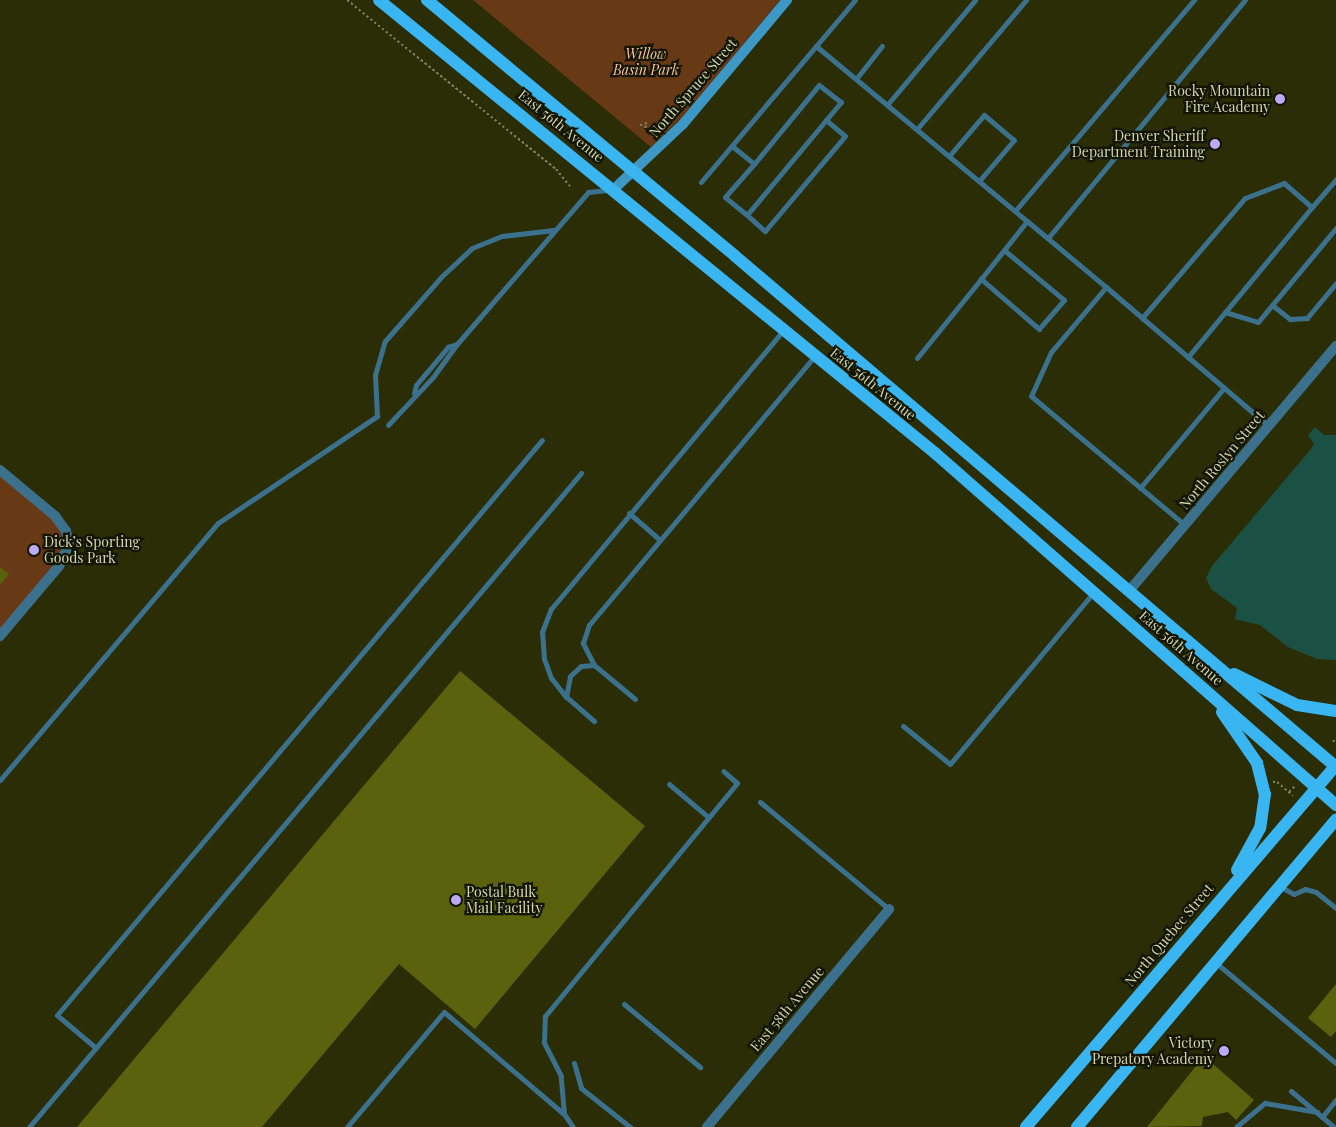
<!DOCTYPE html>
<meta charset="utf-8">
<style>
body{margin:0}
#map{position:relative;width:1336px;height:1127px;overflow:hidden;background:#2a2d05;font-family:"Playfair Display",serif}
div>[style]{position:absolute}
.green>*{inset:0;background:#683915}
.water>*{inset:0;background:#1b5144}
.building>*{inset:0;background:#5b620e}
.path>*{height:2px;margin-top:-1px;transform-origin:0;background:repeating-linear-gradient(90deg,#7e835c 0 2.5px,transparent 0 5px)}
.lane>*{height:5px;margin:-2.5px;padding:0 2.5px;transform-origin:2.5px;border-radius:2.5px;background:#3c718e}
.street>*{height:10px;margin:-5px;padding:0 5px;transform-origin:5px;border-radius:5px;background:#3c718e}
.secondary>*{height:10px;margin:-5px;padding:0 5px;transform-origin:5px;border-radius:5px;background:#3d98c6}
.primary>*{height:12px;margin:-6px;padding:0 6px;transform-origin:6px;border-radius:6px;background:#39b6f2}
.dots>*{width:14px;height:14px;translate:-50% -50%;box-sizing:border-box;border:2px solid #131500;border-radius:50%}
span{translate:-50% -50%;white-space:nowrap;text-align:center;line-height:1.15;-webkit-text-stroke:4.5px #131500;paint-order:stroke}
.park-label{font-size:14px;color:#f7c19d;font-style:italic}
.street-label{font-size:14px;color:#d1d7b2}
.poi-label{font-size:14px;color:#d1d7b2}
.right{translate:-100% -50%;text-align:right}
.left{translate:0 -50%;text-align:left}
</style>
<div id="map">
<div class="green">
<div style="clip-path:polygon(473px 0,780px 0,683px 116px,651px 147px)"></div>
<div style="clip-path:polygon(0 470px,66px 531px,66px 556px,0 636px)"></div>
</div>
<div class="water">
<div style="clip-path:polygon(1315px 427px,1324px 435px,1336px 435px,1336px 660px,1317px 659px,1288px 647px,1260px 625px,1235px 619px,1237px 608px,1211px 589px,1206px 578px,1212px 566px,1311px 449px,1314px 444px,1308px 435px)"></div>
</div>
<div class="building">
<div style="clip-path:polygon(0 567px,9px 574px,0 585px)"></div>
<div style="clip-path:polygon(460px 671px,645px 826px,475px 1029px,399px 964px,262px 1127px,77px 1127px)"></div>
<div style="clip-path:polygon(1336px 984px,1336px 1031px,1331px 1037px,1308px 1018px)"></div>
<div style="clip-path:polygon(1204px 1056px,1254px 1100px,1236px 1120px,1228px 1112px,1203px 1117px,1202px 1126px,1147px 1127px)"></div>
</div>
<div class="path">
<div style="left:347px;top:0;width:269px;rotate:39deg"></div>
<div style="left:556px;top:169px;width:22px;rotate:51deg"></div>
<div style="left:640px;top:124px;width:6px;rotate:39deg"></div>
<div style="left:645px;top:128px;width:4px;rotate:-63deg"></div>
<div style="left:647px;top:124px;width:5px;rotate:-143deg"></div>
<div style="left:1333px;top:742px;width:5px;rotate:-53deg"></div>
<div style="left:1273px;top:782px;width:4px"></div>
<div style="left:1277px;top:782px;width:21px;rotate:41deg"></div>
<div style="left:1289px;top:792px;width:10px;rotate:-45deg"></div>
</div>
<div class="lane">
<div style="left:816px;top:46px;width:60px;rotate:-49.7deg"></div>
<div style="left:856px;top:79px;width:42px;rotate:-51.8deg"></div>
<div style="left:887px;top:105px;width:137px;rotate:-50deg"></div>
<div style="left:917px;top:129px;width:169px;rotate:-49.8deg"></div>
<div style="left:732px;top:146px;width:28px;rotate:39deg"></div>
<div style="left:754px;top:164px;width:102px;rotate:-50.6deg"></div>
<div style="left:819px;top:85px;width:28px;rotate:38deg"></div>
<div style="left:841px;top:102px;width:147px;rotate:129.8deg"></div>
<div style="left:747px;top:215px;width:24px;rotate:42deg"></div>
<div style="left:765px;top:231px;width:124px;rotate:-49.9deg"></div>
<div style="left:845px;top:136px;width:25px;rotate:-140deg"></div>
<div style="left:949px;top:156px;width:54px;rotate:-49.5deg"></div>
<div style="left:984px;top:115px;width:39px;rotate:40deg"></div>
<div style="left:1014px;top:140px;width:54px;rotate:130.5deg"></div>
<div style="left:701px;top:182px;width:178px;rotate:-49.8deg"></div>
<div style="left:816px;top:46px;width:274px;rotate:39.7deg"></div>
<div style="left:1312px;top:207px;width:37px;rotate:-49deg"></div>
<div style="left:1015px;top:211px;width:277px;rotate:-49.7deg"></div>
<div style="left:747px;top:215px;width:28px;rotate:-141deg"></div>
<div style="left:725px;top:197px;width:44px;rotate:-48.7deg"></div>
<div style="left:1048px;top:238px;width:309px;rotate:-50.4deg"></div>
<div style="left:1004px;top:250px;width:78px;rotate:39.8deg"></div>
<div style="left:1064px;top:300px;width:38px;rotate:131deg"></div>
<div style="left:1039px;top:329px;width:77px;rotate:-139.2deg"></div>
<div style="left:981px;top:279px;width:74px;rotate:-51.6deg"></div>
<div style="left:1027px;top:221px;width:103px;rotate:39.9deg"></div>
<div style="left:1106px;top:287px;width:85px;rotate:130.2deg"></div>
<div style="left:1051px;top:352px;width:48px;rotate:114.4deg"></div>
<div style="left:1031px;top:396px;width:201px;rotate:40deg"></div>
<div style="left:1106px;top:287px;width:214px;rotate:40.5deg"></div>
<div style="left:1272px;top:305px;width:23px;rotate:38deg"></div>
<div style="left:1290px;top:319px;width:17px;rotate:-3deg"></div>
<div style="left:1307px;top:318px;width:45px;rotate:-50.4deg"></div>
<div style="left:1225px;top:312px;width:34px;rotate:17deg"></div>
<div style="left:1258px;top:322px;width:122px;rotate:-50.3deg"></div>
<div style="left:1142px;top:318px;width:158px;rotate:-49.4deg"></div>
<div style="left:1245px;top:198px;width:42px;rotate:-21deg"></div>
<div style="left:1284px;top:183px;width:37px;rotate:41deg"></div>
<div style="left:1312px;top:207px;width:195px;rotate:129.6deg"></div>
<div style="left:917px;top:358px;width:102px;rotate:-51deg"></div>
<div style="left:414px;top:393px;width:8px;rotate:-76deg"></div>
<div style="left:416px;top:385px;width:17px;rotate:-50deg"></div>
<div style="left:427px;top:372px;width:33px;rotate:-50deg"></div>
<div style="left:448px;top:347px;width:9px;rotate:-18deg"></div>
<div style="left:388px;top:425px;width:66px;rotate:-46.8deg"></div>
<div style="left:433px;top:377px;width:41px;rotate:-54deg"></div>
<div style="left:457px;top:344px;width:201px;rotate:-49.2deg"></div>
<div style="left:588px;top:192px;width:20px;rotate:-6deg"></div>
<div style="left:1140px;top:488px;width:131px;rotate:-50deg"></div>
<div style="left:629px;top:513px;width:41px;rotate:41.1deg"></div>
<div style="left:566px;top:697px;width:21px;rotate:-79deg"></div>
<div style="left:570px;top:676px;width:15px;rotate:-42deg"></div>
<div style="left:581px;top:666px;width:13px;rotate:-4deg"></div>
<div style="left:635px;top:699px;width:53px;rotate:-140.3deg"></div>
<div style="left:594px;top:665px;width:25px;rotate:-117deg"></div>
<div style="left:583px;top:643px;width:19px;rotate:-72deg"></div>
<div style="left:589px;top:625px;width:350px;rotate:-50deg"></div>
<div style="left:594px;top:721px;width:37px;rotate:-139deg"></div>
<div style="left:566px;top:697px;width:24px;rotate:-128deg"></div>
<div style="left:551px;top:678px;width:20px;rotate:-110deg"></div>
<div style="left:544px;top:659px;width:27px;rotate:-94deg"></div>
<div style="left:542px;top:632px;width:25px;rotate:-69deg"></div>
<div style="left:551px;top:609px;width:362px;rotate:-50.2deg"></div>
<div style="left:903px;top:726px;width:60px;rotate:39deg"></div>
<div style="left:950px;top:764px;width:224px;rotate:-50.1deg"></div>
<div style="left:0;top:780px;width:337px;rotate:-49.7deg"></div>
<div style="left:218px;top:523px;width:192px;rotate:-33.9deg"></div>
<div style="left:377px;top:416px;width:41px;rotate:-92.8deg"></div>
<div style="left:375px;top:375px;width:35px;rotate:-74deg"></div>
<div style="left:385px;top:341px;width:85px;rotate:-48.8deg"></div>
<div style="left:441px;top:277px;width:42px;rotate:-43.1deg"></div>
<div style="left:472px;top:248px;width:32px;rotate:-22deg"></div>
<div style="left:502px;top:236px;width:52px;rotate:-6.6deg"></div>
<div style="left:669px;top:784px;width:51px;rotate:40.2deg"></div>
<div style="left:760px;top:802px;width:168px;rotate:39.7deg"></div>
<div style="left:1279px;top:886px;width:17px;rotate:28deg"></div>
<div style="left:1294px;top:894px;width:12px;rotate:-24deg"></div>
<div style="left:1305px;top:889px;width:11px;rotate:15deg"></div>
<div style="left:1316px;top:892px;width:26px;rotate:39deg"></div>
<div style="left:1215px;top:962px;width:158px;rotate:39.9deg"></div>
<div style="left:624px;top:1004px;width:99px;rotate:39.7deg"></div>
<div style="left:96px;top:1048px;width:51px;rotate:-139.8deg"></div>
<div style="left:57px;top:1015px;width:752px;rotate:-49.85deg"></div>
<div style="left:574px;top:1063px;width:26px;rotate:74deg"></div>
<div style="left:581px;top:1088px;width:63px;rotate:38.5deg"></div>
<div style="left:1291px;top:1091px;width:56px;rotate:39.9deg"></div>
<div style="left:564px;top:1114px;width:38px;rotate:-95deg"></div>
<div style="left:561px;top:1076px;width:38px;rotate:-117deg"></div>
<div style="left:544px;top:1042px;width:26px;rotate:-88deg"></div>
<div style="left:545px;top:1016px;width:302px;rotate:-50.5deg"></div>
<div style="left:737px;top:783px;width:18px;rotate:-139deg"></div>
<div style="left:1322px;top:1117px;width:22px;rotate:-51deg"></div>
<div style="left:29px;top:1127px;width:856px;rotate:-49.83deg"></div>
<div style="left:347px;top:1127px;width:150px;rotate:-49.9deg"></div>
<div style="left:444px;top:1012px;width:157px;rotate:40.4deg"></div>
<div style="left:564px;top:1114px;width:16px;rotate:55deg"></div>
<div style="left:1236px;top:1127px;width:38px;rotate:-40deg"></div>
<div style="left:1265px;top:1103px;width:53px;rotate:9.8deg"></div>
</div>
<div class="street">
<div style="left:0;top:470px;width:72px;rotate:39.9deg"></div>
<div style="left:55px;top:516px;width:19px;rotate:54deg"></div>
<div style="left:66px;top:531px;width:13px;rotate:77deg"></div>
<div style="left:69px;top:544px;width:24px;rotate:114deg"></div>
<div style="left:59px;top:566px;width:92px;rotate:130.1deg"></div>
<div style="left:1129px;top:591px;width:321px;rotate:-49.8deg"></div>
<div style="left:707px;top:1127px;width:284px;rotate:-50.1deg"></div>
</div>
<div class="secondary">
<div style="left:614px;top:189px;width:95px;rotate:-43.3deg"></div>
<div style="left:683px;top:124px;width:162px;rotate:-50deg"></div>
</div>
<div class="primary">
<div style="left:379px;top:0;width:717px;rotate:39.17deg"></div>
<div style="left:935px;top:453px;width:534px;rotate:41.28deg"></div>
<div style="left:427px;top:0;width:400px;rotate:39.7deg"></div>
<div style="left:735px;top:256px;width:789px;rotate:40.37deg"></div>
<div style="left:1234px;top:674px;width:70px;rotate:26.2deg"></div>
<div style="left:1297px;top:705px;width:39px;rotate:9deg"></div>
<div style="left:1222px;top:712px;width:62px;rotate:55.5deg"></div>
<div style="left:1257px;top:763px;width:32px;rotate:76deg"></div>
<div style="left:1265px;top:794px;width:34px;rotate:98deg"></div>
<div style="left:1260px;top:828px;width:48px;rotate:118.7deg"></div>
<div style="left:1026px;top:1127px;width:477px;rotate:-49.4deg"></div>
<div style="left:1077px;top:1127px;width:402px;rotate:-49.9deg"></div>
</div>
<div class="dots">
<div style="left:1280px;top:99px;background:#bcaaf6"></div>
<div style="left:1215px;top:144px;background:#bcaaf6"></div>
<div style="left:34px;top:550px;background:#bcaaf6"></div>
<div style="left:456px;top:900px;background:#bcaaf6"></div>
<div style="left:1224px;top:1051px;background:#bcaaf6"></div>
</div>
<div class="park-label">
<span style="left:646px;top:62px">Willow<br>Basin Park</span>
</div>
<div class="street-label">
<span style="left:693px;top:88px;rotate:-49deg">North Spruce Street</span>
<span style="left:561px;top:126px;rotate:39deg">East 56th Avenue</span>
<span style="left:873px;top:384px;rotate:39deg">East 56th Avenue</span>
<span style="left:1222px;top:460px;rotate:-50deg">North Roslyn Street</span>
<span style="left:1181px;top:648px;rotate:41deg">East 56th Avenue</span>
<span style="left:1169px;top:935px;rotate:-50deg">North Quebec Street</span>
<span style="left:787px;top:1009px;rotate:-50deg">East 58th Avenue</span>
</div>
<div class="poi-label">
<span class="right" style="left:1270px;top:99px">Rocky Mountain<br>Fire Academy</span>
<span class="right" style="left:1205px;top:144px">Denver Sheriff<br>Department Training</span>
<span class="left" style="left:44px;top:550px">Dick’s Sporting<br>Goods Park</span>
<span class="left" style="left:466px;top:900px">Postal Bulk<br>Mail Facility</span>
<span class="right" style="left:1214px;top:1051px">Victory<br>Prepatory Academy</span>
</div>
</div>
